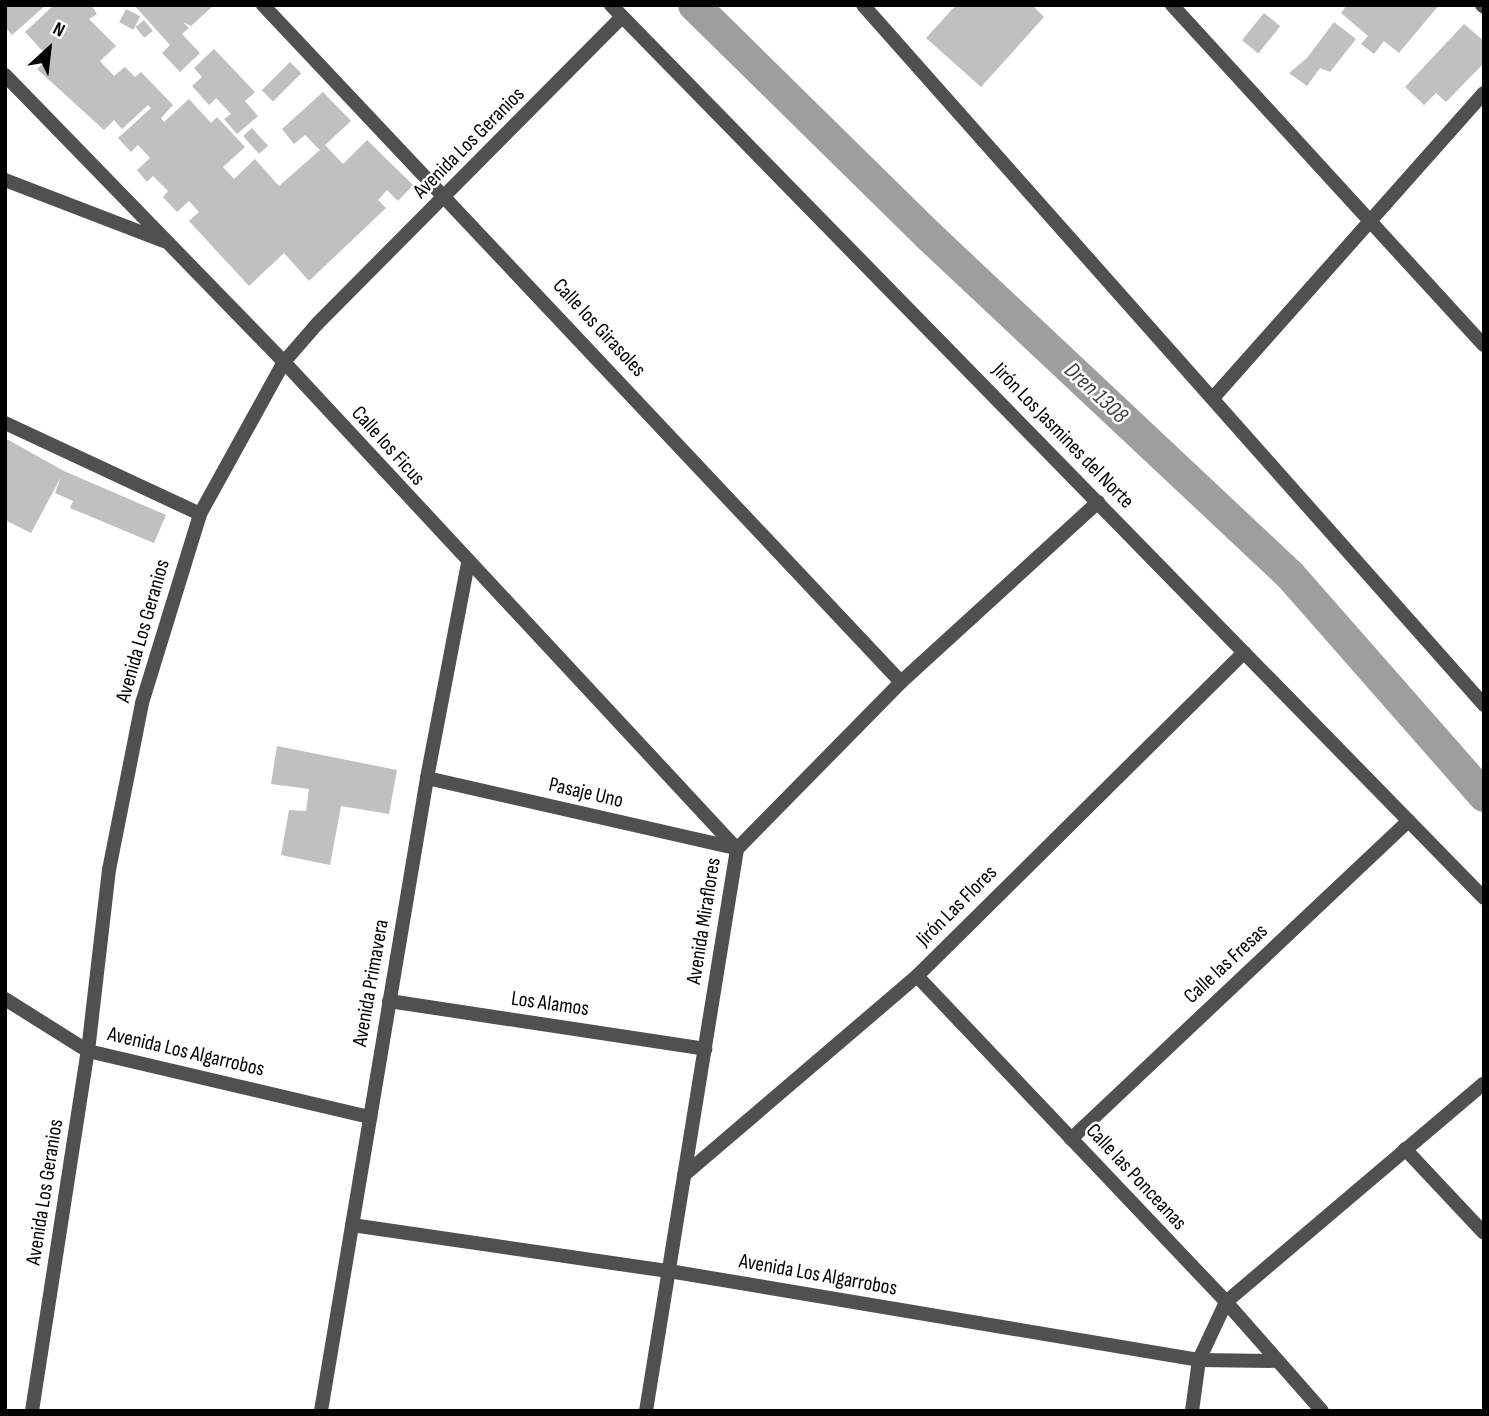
<!DOCTYPE html>
<meta charset="utf-8">
<style>
body{margin:0}
#map{position:relative;width:1489px;height:1416px;overflow:hidden;background:#fff;font-family:"Sofia Sans Condensed",sans-serif}
div>[style]{position:absolute}
.canal>*{height:32px;margin:-16px;padding:0 16px;transform-origin:16px;border-radius:16px;background:#9e9e9e}
.building>*{inset:0;background:#c0c0c0;transform-origin:0 0}
.minor>*{height:14px;margin:-7px;padding:0 7px;transform-origin:7px;border-radius:7px;background:#505050}
.tertiary>*{height:14px;margin:-7px;padding:0 7px;transform-origin:7px;border-radius:7px;background:#505050}
span{translate:-50% -50%;white-space:nowrap;text-align:center;line-height:1.15;-webkit-text-stroke:5px #fff;paint-order:stroke}
.street-label{font-size:21px;color:#000}
.water-label{font-size:23px;color:#3f3f3f;font-style:italic}
.frame{position:absolute;inset:0;border:7px solid #000;pointer-events:none}
.north{position:absolute;left:14px;top:14px;width:70px;height:70px;-webkit-text-stroke:5px #fff;paint-order:stroke;rotate:27deg;font-size:19px;font-weight:700;line-height:28px;text-align:center;color:#000}
.north::after{content:'';display:block;margin:auto;width:24px;height:32px;background:#000;clip-path:polygon(50% 0,100% 100%,50% 72%,0 100%)}
</style>
<div id="map">
<div class="canal">
<div style="left:694px;top:5px;width:330px;rotate:44.5deg"></div>
<div style="left:929px;top:236px;width:495px;rotate:43.2deg"></div>
<div style="left:1290px;top:575px;width:294px;rotate:48.7deg"></div>
</div>
<div class="building">
<div style="clip-path:polygon(5px 5px,46px 5px,12px 35px,5px 27px)"></div>
<div style="clip-path:polygon(54px 5px,91px 5px,97px 14px,89px 19px,116px 46px,100px 61px,114px 76px,125px 67px,135px 77px,141px 72px,173px 105px,161px 118px,164px 122px,189px 99px,211px 123px,217px 117px,245px 147px,223px 167px,234px 179px,255px 159px,279px 186px,320px 150px,305px 135px,294px 144px,282px 129px,323px 92px,351px 121px,325px 145px,343px 164px,367px 140px,413px 185px,398px 201px,387px 190px,378px 200px,386px 208px,309px 281px,284px 253px,249px 286px,189px 221px,199px 212px,189px 201px,177px 212px,163px 197px,168px 191px,153px 176px,147px 182px,137px 170px,150px 158px,138px 145px,131px 152px,118px 138px,151px 108px,148px 105px,122px 129px,114px 120px,104px 130px,37px 69px,49px 58px,25px 32px)"></div>
<div style="clip-path:polygon(134px 5px,214px 5px,191px 26px,183px 22px,189px 28px,182px 34px,200px 53px,180px 72px,162px 53px,170px 45px)"></div>
<div style="clip-path:polygon(956px 5px,1032px 5px,1044px 17px,981px 87px,926px 38px)"></div>
<div style="clip-path:polygon(1347px 5px,1439px 5px,1399px 53px,1384px 41px,1374px 54px,1361px 44px,1368px 36px,1341px 13px)"></div>
<div style="left:126px;top:9px;width:16px;height:15px;rotate:27deg"></div>
<div style="left:1264px;top:13px;width:21px;height:35px;rotate:39deg"></div>
<div style="left:144px;top:20px;width:14px;height:11px;rotate:51deg"></div>
<div style="clip-path:polygon(1334px 22px,1356px 39px,1330px 72px,1320px 68px,1307px 86px,1289px 73px,1307px 58px)"></div>
<div style="clip-path:polygon(1464px 24px,1484px 41px,1484px 63px,1446px 102px,1436px 93px,1424px 105px,1405px 87px)"></div>
<div style="clip-path:polygon(214px 49px,255px 92px,245px 101px,258px 116px,237px 134px,224px 119px,231px 114px,216px 98px,209px 105px,192px 86px,202px 77px,194px 68px)"></div>
<div style="left:290px;top:62px;width:16px;height:40px;rotate:45deg"></div>
<div style="left:252px;top:128px;width:24px;height:12px;rotate:48deg"></div>
<div style="clip-path:polygon(5px 438px,64px 471px,166px 515px,154px 543px,70px 508px,73px 501px,55px 493px,61px 477px,31px 533px,5px 520px)"></div>
<div style="clip-path:polygon(277px 746px,397px 770px,389px 814px,341px 806px,330px 865px,281px 855px,289px 810px,306px 811px,309px 789px,271px 784px)"></div>
</div>
<div class="minor">
<div style="left:263px;top:5px;width:930px;rotate:46.7deg"></div>
<div style="left:1172px;top:5px;width:461px;rotate:47.5deg"></div>
<div style="left:1482px;top:5px;width:3px;rotate:45deg"></div>
<div style="left:5px;top:75px;width:400px;rotate:45.8deg"></div>
<div style="left:284px;top:362px;width:665px;rotate:47.07deg"></div>
<div style="left:5px;top:180px;width:170px;rotate:21deg"></div>
<div style="left:1213px;top:398px;width:408px;rotate:-48.4deg"></div>
<div style="left:5px;top:423px;width:215px;rotate:25deg"></div>
<div style="left:427px;top:778px;width:317px;rotate:12.8deg"></div>
<div style="left:917px;top:976px;width:449px;rotate:46.5deg"></div>
<div style="left:1226px;top:1302px;width:145px;rotate:48.6deg"></div>
<div style="left:5px;top:999px;width:98px;rotate:32.1deg"></div>
<div style="left:88px;top:1051px;width:290px;rotate:13.2deg"></div>
<div style="left:389px;top:1001px;width:320px;rotate:8.6deg"></div>
<div style="left:1071px;top:1139px;width:464px;rotate:-43.3deg"></div>
<div style="left:1405px;top:1149px;width:115px;rotate:46.8deg"></div>
<div style="left:684px;top:1175px;width:306px;rotate:-40.5deg"></div>
<div style="left:917px;top:976px;width:460px;rotate:-44.7deg"></div>
<div style="left:352px;top:1225px;width:320px;rotate:8.3deg"></div>
<div style="left:669px;top:1271px;width:537px;rotate:9.53deg"></div>
<div style="left:1199px;top:1360px;width:79px;rotate:0.7deg"></div>
<div style="left:321px;top:1411px;width:642px;rotate:-80.49deg"></div>
<div style="left:427px;top:778px;width:218px;rotate:-79.2deg"></div>
<div style="left:646px;top:1411px;width:569px;rotate:-80.8deg"></div>
<div style="left:737px;top:849px;width:234px;rotate:-45.5deg"></div>
<div style="left:901px;top:682px;width:267px;rotate:-42.4deg"></div>
<div style="left:1192px;top:1411px;width:51px;rotate:-82.2deg"></div>
<div style="left:1199px;top:1360px;width:64px;rotate:-65deg"></div>
<div style="left:1226px;top:1302px;width:338px;rotate:-40.3deg"></div>
</div>
<div class="tertiary">
<div style="left:611px;top:5px;width:1249px;rotate:45.65deg"></div>
<div style="left:863px;top:5px;width:936px;rotate:48.42deg"></div>
<div style="left:32px;top:1411px;width:364px;rotate:-81.2deg"></div>
<div style="left:88px;top:1051px;width:182px;rotate:-83.4deg"></div>
<div style="left:109px;top:870px;width:170px;rotate:-78.8deg"></div>
<div style="left:142px;top:703px;width:198px;rotate:-72.9deg"></div>
<div style="left:200px;top:514px;width:174px;rotate:-61.1deg"></div>
<div style="left:284px;top:362px;width:50px;rotate:-49deg"></div>
<div style="left:317px;top:324px;width:433px;rotate:-45.2deg"></div>
</div>
<div class="street-label">
<span style="left:469px;top:143px;rotate:-45deg">Avenida Los Geranios</span>
<span style="left:599px;top:328px;rotate:47deg">Calle los Girasoles</span>
<span style="left:1063px;top:436px;rotate:46deg">Jirón Los Jasmines del Norte</span>
<span style="left:388px;top:446px;rotate:48deg">Calle los Ficus</span>
<span style="left:143px;top:631px;rotate:-74deg">Avenida Los Geranios</span>
<span style="left:586px;top:793px;rotate:13deg">Pasaje Uno</span>
<span style="left:957px;top:906px;rotate:-45deg">Jirón Las Flores</span>
<span style="left:704px;top:921px;rotate:-81deg">Avenida Miraflores</span>
<span style="left:1226px;top:964px;rotate:-43deg">Calle las Fresas</span>
<span style="left:371px;top:983px;rotate:-80deg">Avenida Primavera</span>
<span style="left:550px;top:1004px;rotate:8deg">Los Alamos</span>
<span style="left:186px;top:1052px;rotate:13deg">Avenida Los Algarrobos</span>
<span style="left:1136px;top:1177px;rotate:47deg">Calle las Ponceanas</span>
<span style="left:45px;top:1192px;rotate:-81deg">Avenida Los Geranios</span>
<span style="left:818px;top:1275px;rotate:10deg">Avenida Los Algarrobos</span>
</div>
<div class="water-label">
<span style="left:1096px;top:393px;rotate:43deg">Dren 1308</span>
</div>
<div class="frame"></div>
<div class="north">N</div>
</div>
